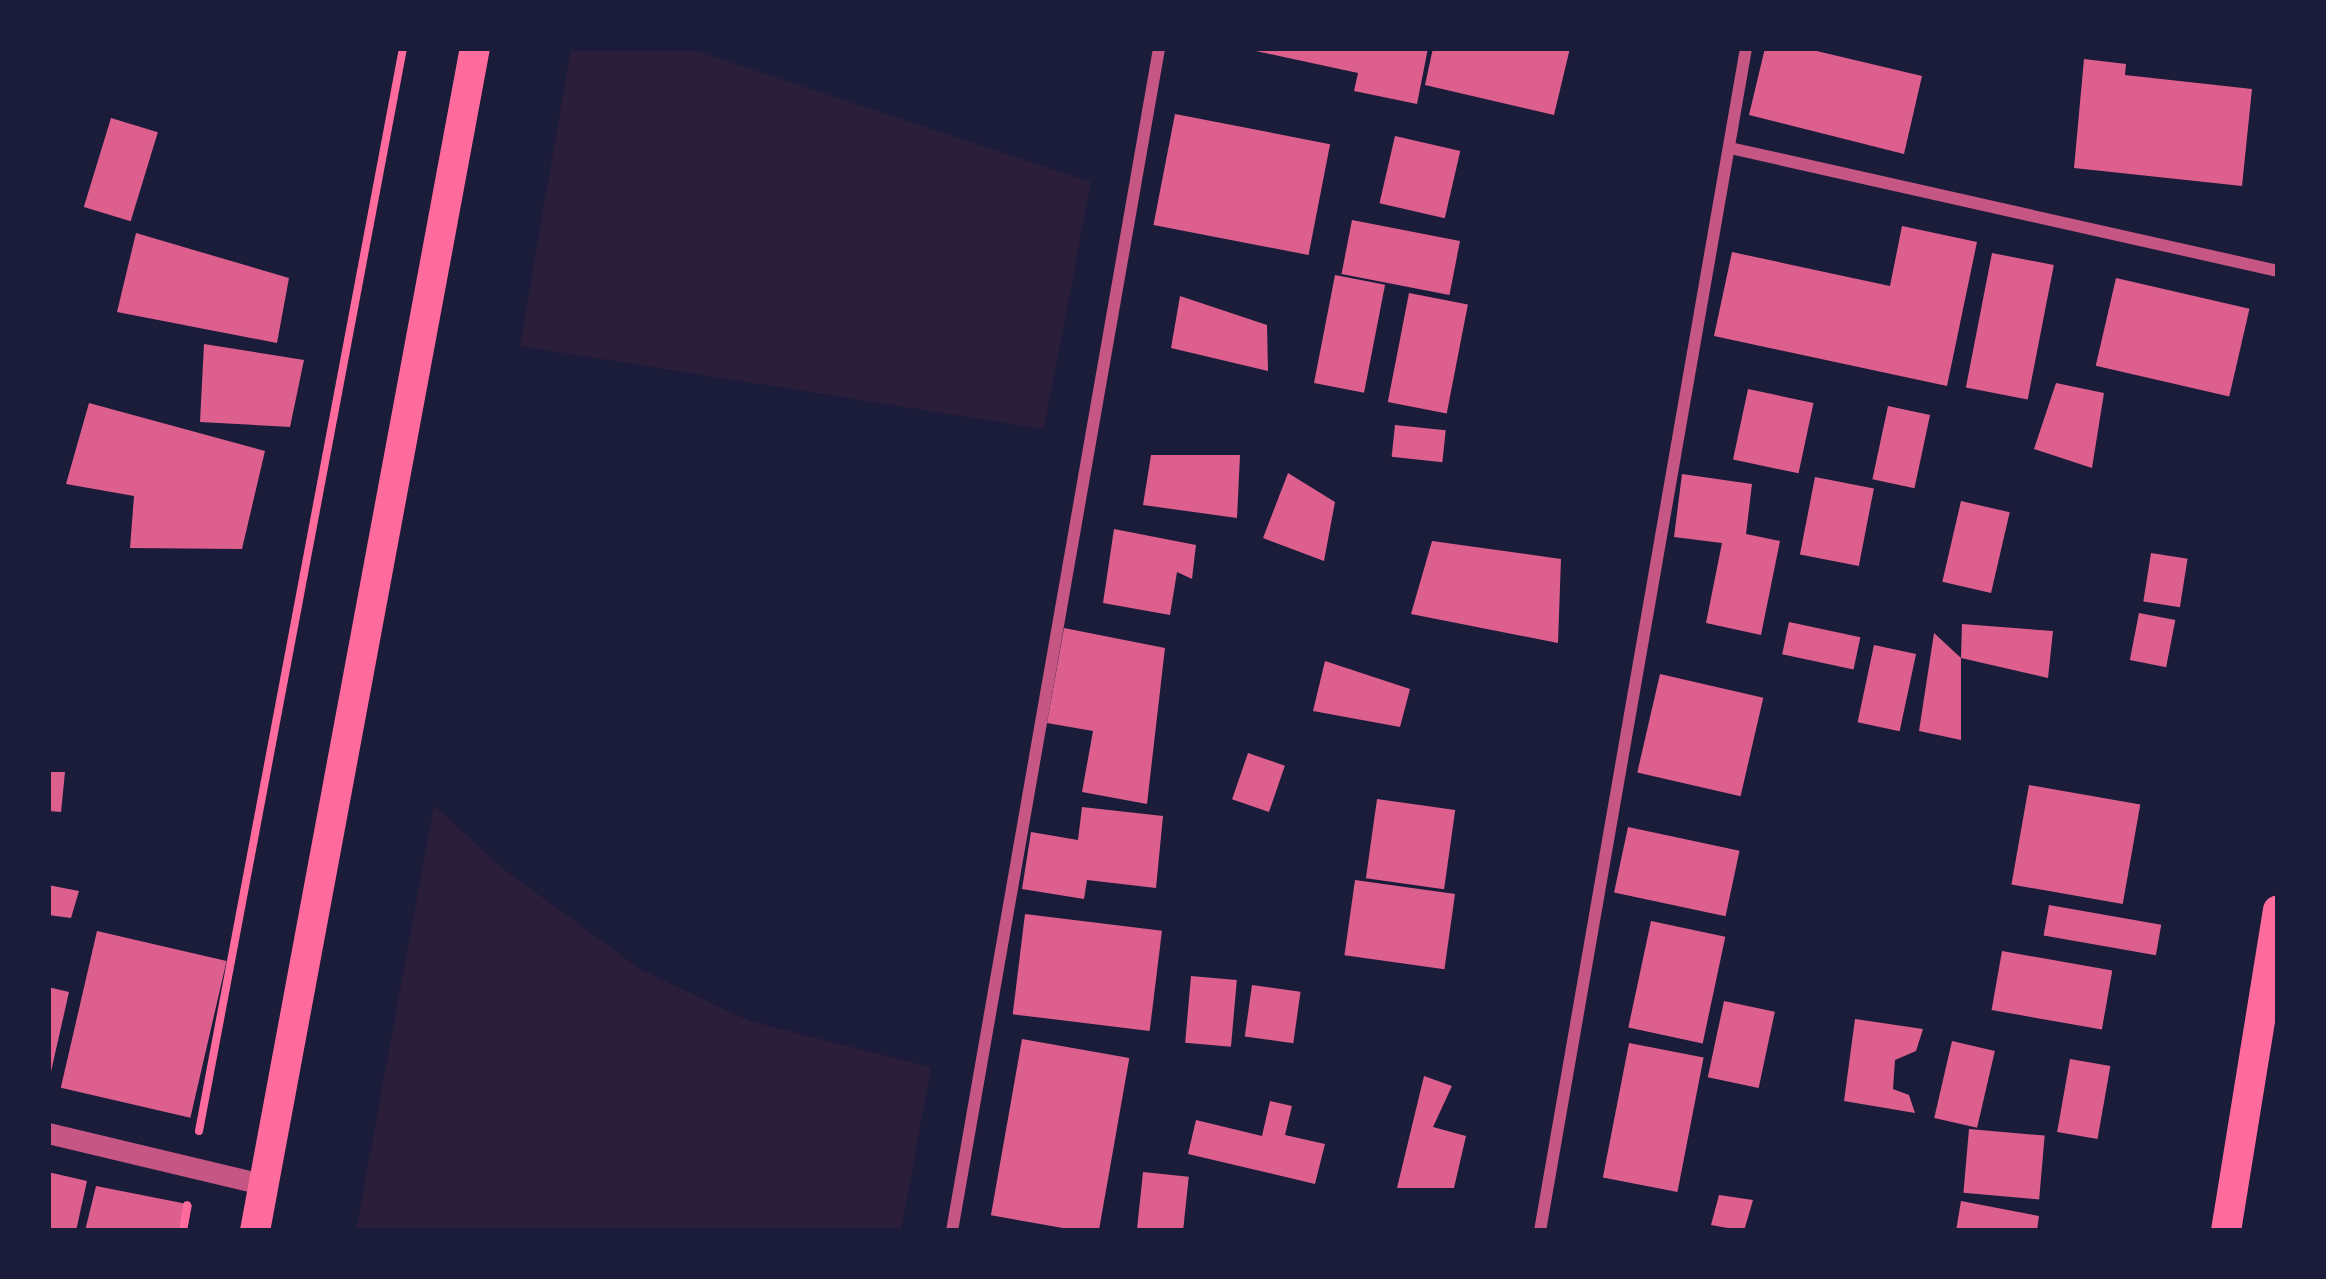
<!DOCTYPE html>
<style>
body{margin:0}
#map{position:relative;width:2326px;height:1279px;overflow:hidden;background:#1b1b3a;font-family:Quicksand,sans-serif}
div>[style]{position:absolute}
.green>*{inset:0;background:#2a1e3b}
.building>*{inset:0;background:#dd5f8e;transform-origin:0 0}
.path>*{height:8px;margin:-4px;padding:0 4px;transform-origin:4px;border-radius:4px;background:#ff6b9d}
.minor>*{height:12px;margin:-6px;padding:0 6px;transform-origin:6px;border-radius:6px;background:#c65784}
.tertiary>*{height:21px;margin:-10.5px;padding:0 10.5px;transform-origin:10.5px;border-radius:10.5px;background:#c65784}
.primary>*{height:30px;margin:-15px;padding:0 15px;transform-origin:15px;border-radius:15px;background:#ff6b9d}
span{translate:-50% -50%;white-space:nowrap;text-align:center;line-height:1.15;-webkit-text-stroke:9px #1b1b3a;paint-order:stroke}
.frame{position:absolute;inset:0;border:51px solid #1b1b3a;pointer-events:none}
</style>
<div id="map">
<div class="green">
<div style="clip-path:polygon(571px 48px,687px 48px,1091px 182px,1044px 429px,520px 346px)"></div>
<div style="clip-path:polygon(434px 805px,501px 867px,640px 969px,749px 1021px,931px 1067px,901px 1231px,356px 1231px)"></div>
</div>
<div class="building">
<div style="clip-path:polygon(1428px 48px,1417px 104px,1354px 91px,1358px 73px,1251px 50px)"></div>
<div style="clip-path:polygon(1433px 48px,1570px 48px,1554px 115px,1425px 85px)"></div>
<div style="clip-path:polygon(1765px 48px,1804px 48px,1922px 76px,1904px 154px,1749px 115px)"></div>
<div style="clip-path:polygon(2084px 59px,2126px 64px,2125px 75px,2252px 89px,2242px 186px,2074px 168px)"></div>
<div style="left:1175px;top:114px;width:158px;height:113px;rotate:11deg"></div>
<div style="left:111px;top:118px;width:49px;height:93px;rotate:17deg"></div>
<div style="left:1395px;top:136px;width:67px;height:69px;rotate:13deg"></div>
<div style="left:1352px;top:220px;width:110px;height:55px;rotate:11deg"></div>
<div style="clip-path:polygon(1902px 226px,1977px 242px,1947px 386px,1714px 336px,1732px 252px,1890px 286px)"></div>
<div style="clip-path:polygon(136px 233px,289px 278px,277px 343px,117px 312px)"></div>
<div style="left:1992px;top:253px;width:63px;height:137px;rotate:11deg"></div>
<div style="left:1335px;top:275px;width:51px;height:110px;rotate:11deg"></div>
<div style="left:2116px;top:278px;width:137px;height:90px;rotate:13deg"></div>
<div style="left:1409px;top:293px;width:60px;height:111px;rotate:11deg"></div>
<div style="clip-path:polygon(1180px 296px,1267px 325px,1268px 371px,1171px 348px)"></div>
<div style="clip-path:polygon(204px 344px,304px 360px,290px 427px,200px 422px)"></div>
<div style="clip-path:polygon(2056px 383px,2104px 393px,2092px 468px,2034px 449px)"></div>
<div style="left:1748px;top:389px;width:67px;height:72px;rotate:12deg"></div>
<div style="clip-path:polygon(89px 403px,265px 451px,242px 549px,130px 548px,134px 496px,66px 484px)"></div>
<div style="left:1888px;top:406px;width:43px;height:75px;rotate:12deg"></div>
<div style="left:1395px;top:425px;width:51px;height:32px;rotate:6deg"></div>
<div style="clip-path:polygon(1151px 455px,1240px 455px,1237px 518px,1143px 505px)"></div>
<div style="clip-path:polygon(1288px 473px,1335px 502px,1324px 561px,1263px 538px)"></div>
<div style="clip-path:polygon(1682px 474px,1752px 484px,1746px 534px,1780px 541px,1761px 635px,1706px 623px,1722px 543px,1674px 537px)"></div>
<div style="left:1815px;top:477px;width:60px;height:79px;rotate:11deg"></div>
<div style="left:1961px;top:501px;width:50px;height:83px;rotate:13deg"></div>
<div style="clip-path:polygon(1114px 529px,1196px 545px,1192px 579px,1177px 572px,1170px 615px,1103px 603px)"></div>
<div style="clip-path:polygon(1432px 541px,1561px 559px,1558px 643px,1411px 614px)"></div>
<div style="left:2151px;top:553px;width:37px;height:49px;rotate:9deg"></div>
<div style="left:2139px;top:613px;width:37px;height:48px;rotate:11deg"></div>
<div style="left:1789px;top:622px;width:73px;height:33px;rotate:12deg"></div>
<div style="clip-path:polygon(1962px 624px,2053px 631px,2048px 678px,1961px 658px)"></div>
<div style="clip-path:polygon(1064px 628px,1165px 648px,1147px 804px,1082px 792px,1093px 731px,1047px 723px)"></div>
<div style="clip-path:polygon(1934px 633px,1961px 658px,1961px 740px,1919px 731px)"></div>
<div style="left:1874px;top:645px;width:43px;height:79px;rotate:12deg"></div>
<div style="clip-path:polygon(1325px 661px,1410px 689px,1400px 727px,1313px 711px)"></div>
<div style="left:1660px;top:674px;width:106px;height:101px;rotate:13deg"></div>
<div style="left:1248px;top:753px;width:39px;height:49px;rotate:19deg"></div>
<div style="clip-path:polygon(48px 772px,65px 772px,61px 812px,48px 811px)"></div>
<div style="left:2029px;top:785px;width:113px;height:101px;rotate:10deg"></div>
<div style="left:1377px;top:799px;width:79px;height:80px;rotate:8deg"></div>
<div style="clip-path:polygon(1082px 807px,1163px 816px,1156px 888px,1087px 880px,1084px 899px,1022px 889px,1031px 832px,1078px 840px)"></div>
<div style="left:1628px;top:827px;width:114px;height:67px;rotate:12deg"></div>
<div style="left:1355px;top:880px;width:101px;height:76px;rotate:8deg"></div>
<div style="clip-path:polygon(48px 885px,79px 891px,71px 918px,48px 915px)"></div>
<div style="left:2049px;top:905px;width:114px;height:31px;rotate:10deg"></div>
<div style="left:1025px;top:914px;width:138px;height:101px;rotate:7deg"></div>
<div style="left:1651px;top:921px;width:76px;height:109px;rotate:12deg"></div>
<div style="left:97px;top:931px;width:133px;height:161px;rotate:13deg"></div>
<div style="left:2002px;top:951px;width:112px;height:60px;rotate:10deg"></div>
<div style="left:1191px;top:976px;width:46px;height:67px;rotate:5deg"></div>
<div style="left:1252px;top:985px;width:49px;height:52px;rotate:8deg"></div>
<div style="clip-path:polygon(48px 987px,69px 992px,50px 1076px,48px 1076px)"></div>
<div style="left:1724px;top:1001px;width:52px;height:78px;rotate:12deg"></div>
<div style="clip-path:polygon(1855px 1019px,1923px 1029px,1916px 1051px,1895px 1060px,1893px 1089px,1909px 1095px,1915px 1113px,1844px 1101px)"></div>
<div style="left:1022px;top:1039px;width:109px;height:179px;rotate:10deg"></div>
<div style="left:1952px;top:1041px;width:44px;height:79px;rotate:13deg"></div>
<div style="left:1629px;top:1043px;width:76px;height:137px;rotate:11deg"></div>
<div style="left:2070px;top:1059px;width:41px;height:74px;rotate:10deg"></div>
<div style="clip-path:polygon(1424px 1076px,1452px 1086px,1433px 1127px,1466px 1136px,1454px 1188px,1397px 1188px)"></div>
<div style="clip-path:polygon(1270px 1101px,1292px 1106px,1285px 1135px,1325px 1144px,1315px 1184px,1188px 1154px,1196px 1120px,1262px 1136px)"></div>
<div style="left:1969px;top:1129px;width:76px;height:64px;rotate:5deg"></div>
<div style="clip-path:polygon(48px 1172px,87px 1181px,76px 1231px,48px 1231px)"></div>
<div style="left:1143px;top:1172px;width:46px;height:59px;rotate:6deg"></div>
<div style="clip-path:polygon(96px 1186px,192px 1205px,187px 1231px,85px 1231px)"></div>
<div style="clip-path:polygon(1719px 1195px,1753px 1200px,1744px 1231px,1711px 1225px)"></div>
<div style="clip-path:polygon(1961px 1201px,2039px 1216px,2037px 1231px,1956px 1231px)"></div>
</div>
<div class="path">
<div style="left:199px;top:1131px;width:1102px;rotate:-79.33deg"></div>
<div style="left:183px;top:1231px;width:26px;rotate:-81deg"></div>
</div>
<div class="minor">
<div style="left:1730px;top:148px;width:562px;rotate:12.65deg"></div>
<div style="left:952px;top:1231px;width:1201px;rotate:-80.07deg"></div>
<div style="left:1540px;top:1231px;width:1201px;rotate:-80.12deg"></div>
</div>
<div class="tertiary">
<div style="left:48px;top:1133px;width:220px;rotate:13.4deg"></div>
</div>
<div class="primary">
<div style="left:255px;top:1231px;width:1203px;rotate:-79.47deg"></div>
<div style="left:2226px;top:1231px;width:325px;rotate:-80.8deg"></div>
</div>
<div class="frame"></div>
</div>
